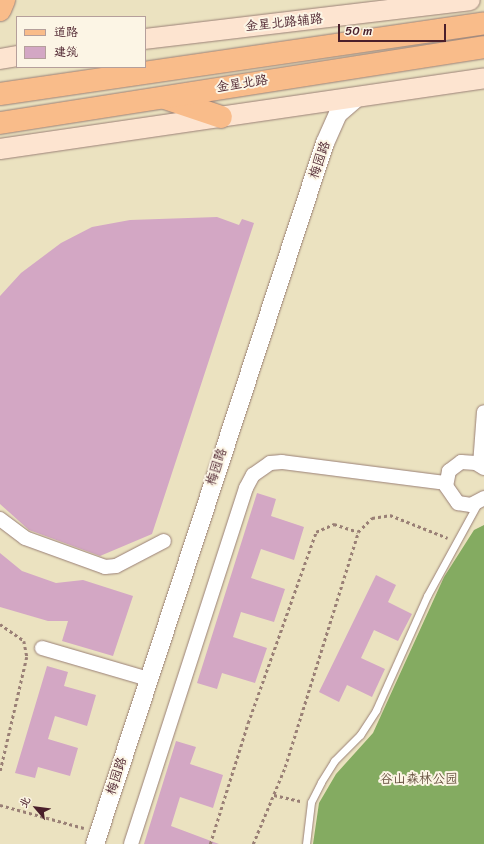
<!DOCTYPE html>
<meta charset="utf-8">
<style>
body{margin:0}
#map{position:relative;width:484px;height:844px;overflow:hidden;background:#ebe2c0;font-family:Sriracha,"LXGW WenKai TC",sans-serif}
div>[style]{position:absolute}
.forest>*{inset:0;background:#84ab61}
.building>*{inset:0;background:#d3a7c4}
.path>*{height:2.5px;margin-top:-1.25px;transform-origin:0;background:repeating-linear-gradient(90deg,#9a8076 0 3px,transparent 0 6px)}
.roads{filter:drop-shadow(0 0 1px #9a8076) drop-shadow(0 0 1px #9a8076)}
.service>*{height:7px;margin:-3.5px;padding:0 3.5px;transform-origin:3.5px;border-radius:3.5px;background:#fff}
.minor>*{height:14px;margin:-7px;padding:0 7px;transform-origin:7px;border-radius:7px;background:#fff}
.tertiary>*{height:18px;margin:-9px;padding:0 9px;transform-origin:9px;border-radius:9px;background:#fff}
.secondary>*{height:20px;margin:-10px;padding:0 10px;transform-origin:10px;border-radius:10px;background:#fde4d0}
.primary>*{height:22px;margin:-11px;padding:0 11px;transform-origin:11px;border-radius:11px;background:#f9bc8a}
span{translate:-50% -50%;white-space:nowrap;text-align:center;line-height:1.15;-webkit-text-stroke:4px #fcf5e5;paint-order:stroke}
.street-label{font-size:13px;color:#4a1f2b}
.park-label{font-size:13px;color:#66513f}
.legend{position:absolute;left:16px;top:16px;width:130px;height:52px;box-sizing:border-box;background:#fcf5e5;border:1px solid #b59f9b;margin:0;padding:5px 7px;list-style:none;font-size:12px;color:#4a1f2b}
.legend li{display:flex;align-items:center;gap:8px;height:20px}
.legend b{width:20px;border:1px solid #b59f9b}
.north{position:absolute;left:16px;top:788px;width:40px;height:40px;-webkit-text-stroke:3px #fcf5e5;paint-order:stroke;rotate:298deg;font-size:11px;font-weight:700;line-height:16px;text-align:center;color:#4a1f2b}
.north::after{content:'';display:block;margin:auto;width:14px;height:18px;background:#4a1f2b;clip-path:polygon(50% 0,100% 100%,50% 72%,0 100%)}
.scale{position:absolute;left:338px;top:24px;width:108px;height:18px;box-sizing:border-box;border:2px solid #4a1f2b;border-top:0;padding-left:5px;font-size:12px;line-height:14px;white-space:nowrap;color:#4a1f2b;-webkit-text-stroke:3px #fcf5e5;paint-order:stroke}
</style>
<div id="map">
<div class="forest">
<div style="clip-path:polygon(484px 525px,484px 844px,313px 844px,319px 803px,336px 774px,373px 733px,444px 577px,474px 530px)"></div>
</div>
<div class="building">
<div style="clip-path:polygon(217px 217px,239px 225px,242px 219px,254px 223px,152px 534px,100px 556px,29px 530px,0 504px,0 296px,21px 273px,61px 243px,92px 227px,130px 220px)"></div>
<div style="clip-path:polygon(257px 493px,276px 499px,271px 516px,304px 527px,294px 560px,261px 549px,251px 578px,285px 589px,274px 622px,241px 612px,233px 637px,267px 648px,255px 683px,222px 673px,217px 689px,197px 683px)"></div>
<div style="clip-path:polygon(0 553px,22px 571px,56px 583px,83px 580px,133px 596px,113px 656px,62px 641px,68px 621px,48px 621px,0 607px)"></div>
<div style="clip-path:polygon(376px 575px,396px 585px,388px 602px,412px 614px,398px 641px,374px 630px,361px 658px,385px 669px,372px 697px,347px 685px,339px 702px,319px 692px)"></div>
<div style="clip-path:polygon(47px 666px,68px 672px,64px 686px,96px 695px,87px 726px,55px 716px,48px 739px,78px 748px,70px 776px,38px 767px,35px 778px,15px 773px)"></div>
<div style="clip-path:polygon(176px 741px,196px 747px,190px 764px,223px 775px,213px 808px,180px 797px,171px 826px,219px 844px,144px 844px)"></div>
</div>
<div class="path">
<div style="left:0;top:624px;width:29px;rotate:35deg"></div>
<div style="left:24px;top:641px;width:16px;rotate:79deg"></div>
<div style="left:27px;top:657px;width:119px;rotate:103.1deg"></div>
<div style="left:274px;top:795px;width:28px;rotate:13deg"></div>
<div style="left:0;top:805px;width:87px;rotate:15.3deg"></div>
<div style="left:210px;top:844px;width:127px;rotate:-72.6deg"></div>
<div style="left:248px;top:723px;width:203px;rotate:-70.4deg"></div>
<div style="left:316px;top:532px;width:20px;rotate:-24deg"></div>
<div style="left:334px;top:524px;width:25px;rotate:18deg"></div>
<div style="left:253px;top:844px;width:83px;rotate:-67.4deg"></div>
<div style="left:285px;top:767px;width:246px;rotate:-72.7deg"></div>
<div style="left:358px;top:532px;width:20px;rotate:-45deg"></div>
<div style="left:372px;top:518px;width:18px;rotate:-9deg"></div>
<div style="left:390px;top:515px;width:62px;rotate:21.6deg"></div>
</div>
<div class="roads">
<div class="service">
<div style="left:306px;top:844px;width:42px;rotate:-83.2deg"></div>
<div style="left:311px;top:802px;width:22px;rotate:-63deg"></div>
<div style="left:321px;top:782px;width:25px;rotate:-58deg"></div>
<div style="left:334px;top:761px;width:37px;rotate:-45deg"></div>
<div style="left:360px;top:735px;width:30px;rotate:-57deg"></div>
<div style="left:376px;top:710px;width:125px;rotate:-65.9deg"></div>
<div style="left:427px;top:596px;width:106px;rotate:-61.3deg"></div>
</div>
<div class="minor">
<div style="left:480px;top:465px;width:53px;rotate:-85.7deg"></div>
<div style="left:484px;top:468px;width:9px;rotate:-148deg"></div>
<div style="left:476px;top:463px;width:15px;rotate:-176deg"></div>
<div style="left:461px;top:462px;width:15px;rotate:143deg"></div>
<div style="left:449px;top:471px;width:15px;rotate:101deg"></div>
<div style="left:446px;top:486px;width:21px;rotate:55deg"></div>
<div style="left:458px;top:503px;width:13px;rotate:9deg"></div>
<div style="left:471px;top:505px;width:15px;rotate:-28deg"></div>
<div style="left:0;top:519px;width:31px;rotate:37deg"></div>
<div style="left:25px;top:538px;width:85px;rotate:19.9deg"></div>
<div style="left:105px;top:567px;width:11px;rotate:-5deg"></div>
<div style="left:116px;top:566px;width:54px;rotate:-27.5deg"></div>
<div style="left:42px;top:648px;width:110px;rotate:16.3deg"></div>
<div style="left:131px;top:844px;width:374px;rotate:-72.1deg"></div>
<div style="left:246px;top:488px;width:15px;rotate:-62deg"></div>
<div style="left:253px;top:475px;width:21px;rotate:-35deg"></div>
<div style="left:270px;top:463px;width:12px;rotate:-5deg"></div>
<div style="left:282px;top:462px;width:165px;rotate:7.3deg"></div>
</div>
<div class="tertiary">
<div style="left:95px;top:844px;width:738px;rotate:-71.84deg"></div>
<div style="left:325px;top:143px;width:32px;rotate:-66deg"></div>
<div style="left:338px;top:114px;width:23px;rotate:-41deg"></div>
</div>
<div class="secondary">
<div style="left:145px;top:39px;width:327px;rotate:-6.8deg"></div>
<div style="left:0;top:59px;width:17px;rotate:-10deg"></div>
<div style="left:0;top:149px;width:489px;rotate:-8.3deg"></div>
</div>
<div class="primary">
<div style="left:0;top:10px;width:11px;rotate:-68deg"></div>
<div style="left:0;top:94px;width:489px;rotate:-8.3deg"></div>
<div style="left:165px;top:98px;width:59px;rotate:18.7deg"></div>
<div style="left:0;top:123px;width:490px;rotate:-8.9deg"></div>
</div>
</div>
<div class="street-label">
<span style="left:284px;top:23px;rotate:-6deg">金星北路辅路</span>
<span style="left:242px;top:84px;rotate:-9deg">金星北路</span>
<span style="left:320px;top:160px;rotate:-71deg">梅园路</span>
<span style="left:217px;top:467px;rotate:-72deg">梅园路</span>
<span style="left:117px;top:776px;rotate:-72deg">梅园路</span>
</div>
<div class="park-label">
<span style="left:419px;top:779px">谷山森林公园</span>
</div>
<ul class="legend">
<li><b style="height:5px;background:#f9bc8a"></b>道路</li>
<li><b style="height:11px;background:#d3a7c4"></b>建筑</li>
</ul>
<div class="north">北</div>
<div class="scale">50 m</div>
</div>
